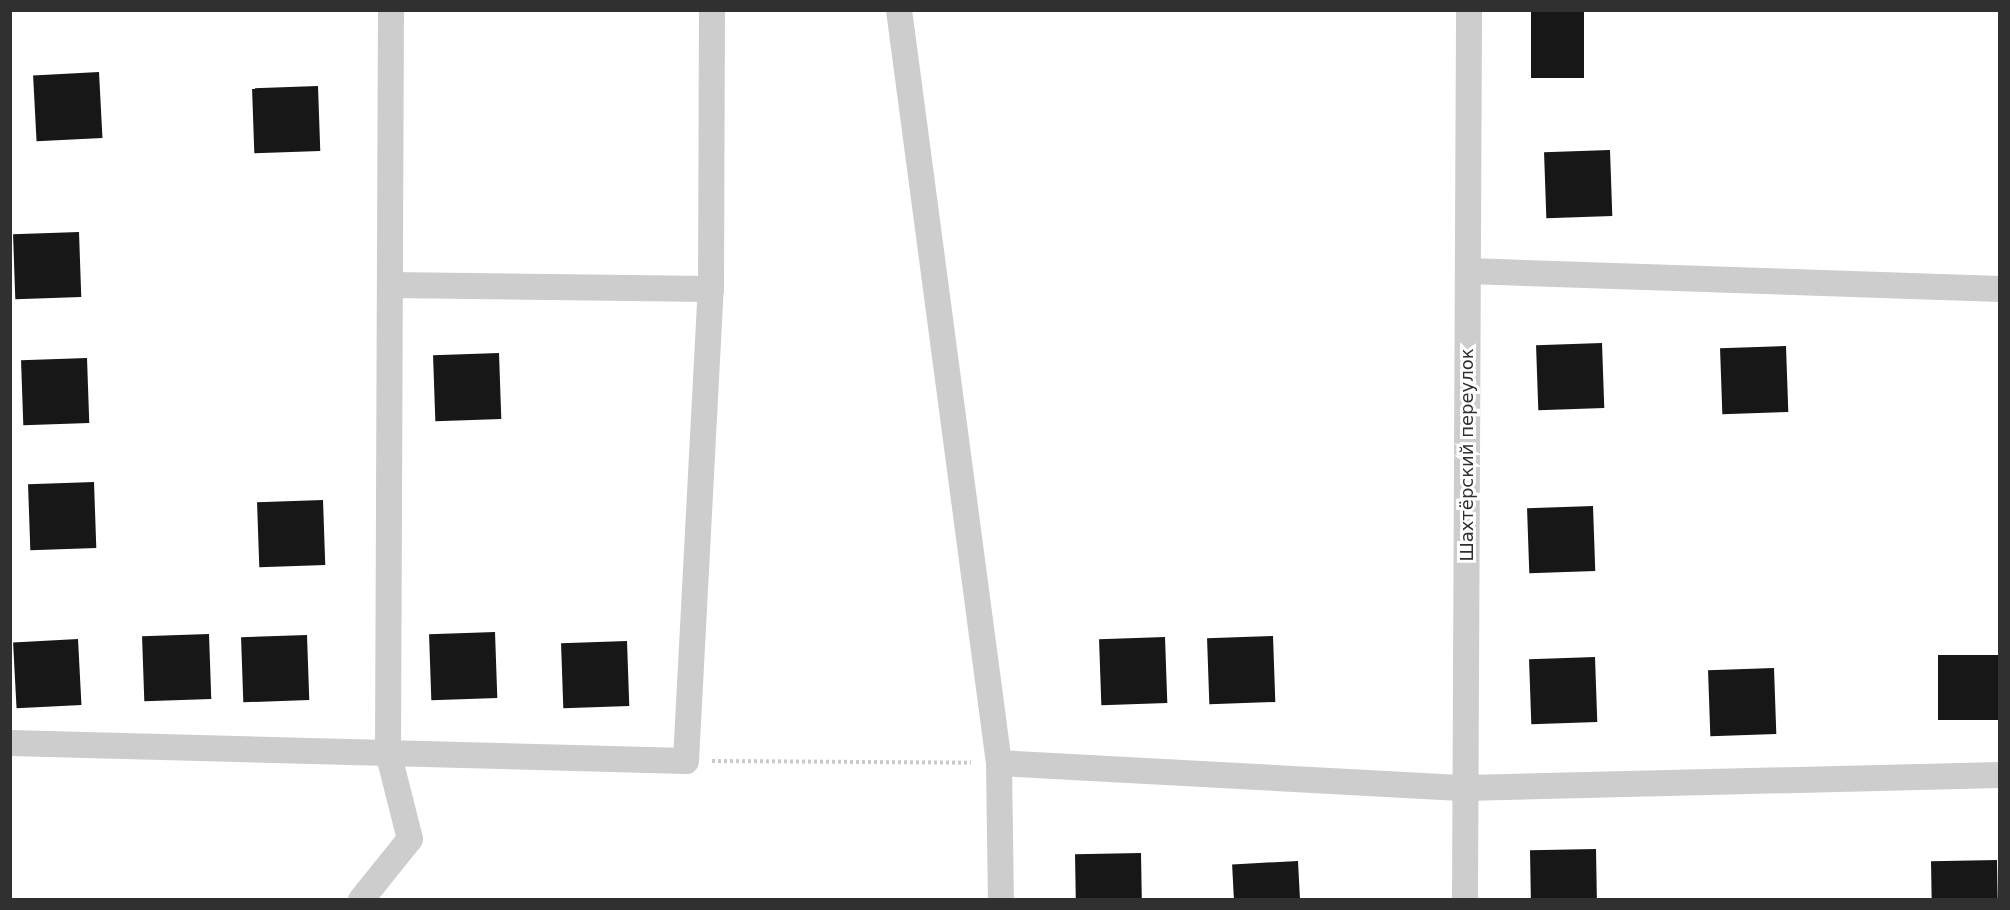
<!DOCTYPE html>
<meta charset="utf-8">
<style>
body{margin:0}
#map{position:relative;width:2010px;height:910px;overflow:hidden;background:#fff;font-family:"DejaVu Sans",sans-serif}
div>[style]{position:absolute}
.building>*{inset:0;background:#171717;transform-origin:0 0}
.path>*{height:4px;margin-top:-2px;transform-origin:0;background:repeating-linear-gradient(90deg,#cacaca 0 3px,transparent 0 6px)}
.minor>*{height:26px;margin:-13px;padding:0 13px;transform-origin:13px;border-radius:13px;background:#cdcdcd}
span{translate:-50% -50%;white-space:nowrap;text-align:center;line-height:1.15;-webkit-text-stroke:6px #fff;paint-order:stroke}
.street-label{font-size:18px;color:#303030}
.frame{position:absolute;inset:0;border:12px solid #303030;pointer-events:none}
</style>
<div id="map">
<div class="building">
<div style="left:1531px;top:10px;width:53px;height:68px"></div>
<div style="left:99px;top:72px;width:66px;height:66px;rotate:87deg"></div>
<div style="left:318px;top:86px;width:65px;height:66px;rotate:88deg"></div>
<div style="left:1610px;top:150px;width:66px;height:66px;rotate:88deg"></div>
<div style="left:79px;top:232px;width:65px;height:66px;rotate:88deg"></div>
<div style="left:1602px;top:343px;width:65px;height:66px;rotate:88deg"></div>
<div style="left:1786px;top:346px;width:66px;height:66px;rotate:88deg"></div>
<div style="left:499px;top:353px;width:66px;height:66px;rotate:88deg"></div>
<div style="left:87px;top:358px;width:65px;height:66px;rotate:88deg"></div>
<div style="left:94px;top:482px;width:66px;height:66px;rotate:88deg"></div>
<div style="left:323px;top:500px;width:65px;height:66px;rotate:88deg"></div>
<div style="left:1593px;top:506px;width:65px;height:66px;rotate:88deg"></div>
<div style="left:495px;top:632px;width:66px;height:66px;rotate:88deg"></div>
<div style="left:209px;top:634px;width:65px;height:67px;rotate:88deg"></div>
<div style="left:307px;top:635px;width:65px;height:66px;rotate:88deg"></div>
<div style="left:1273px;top:636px;width:66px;height:66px;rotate:88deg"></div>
<div style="left:1165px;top:637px;width:66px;height:66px;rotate:88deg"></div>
<div style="left:78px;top:639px;width:66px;height:65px;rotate:87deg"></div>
<div style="left:627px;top:641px;width:65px;height:66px;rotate:88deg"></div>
<div style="left:2000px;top:655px;width:65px;height:62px;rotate:90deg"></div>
<div style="left:1595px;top:657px;width:65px;height:66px;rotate:88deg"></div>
<div style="left:1774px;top:668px;width:66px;height:66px;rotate:88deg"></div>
<div style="left:1596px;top:849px;width:51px;height:66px;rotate:89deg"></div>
<div style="left:1141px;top:853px;width:47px;height:66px;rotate:89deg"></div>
<div style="left:1997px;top:860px;width:40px;height:66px;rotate:89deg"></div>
<div style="left:1298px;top:861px;width:39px;height:66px;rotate:87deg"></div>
</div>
<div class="path">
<div style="left:712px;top:761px;width:259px;rotate:0.4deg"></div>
</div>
<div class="minor">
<div style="left:899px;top:10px;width:760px;rotate:82.44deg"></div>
<div style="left:999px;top:763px;width:137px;rotate:89.2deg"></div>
<div style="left:1468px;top:271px;width:532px;rotate:1.94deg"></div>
<div style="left:390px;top:285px;width:321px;rotate:0.7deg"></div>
<div style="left:10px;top:743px;width:676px;rotate:1.53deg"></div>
<div style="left:686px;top:761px;width:473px;rotate:-87deg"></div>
<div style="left:711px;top:289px;width:279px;rotate:-89.8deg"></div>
<div style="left:999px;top:763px;width:467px;rotate:3.1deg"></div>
<div style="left:1465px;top:788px;width:535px;rotate:-1.39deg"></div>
<div style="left:361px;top:900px;width:78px;rotate:-51.2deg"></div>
<div style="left:410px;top:839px;width:90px;rotate:-104.2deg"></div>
<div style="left:388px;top:752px;width:742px;rotate:-89.77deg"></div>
<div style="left:1465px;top:900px;width:890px;rotate:-89.74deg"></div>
</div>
<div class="street-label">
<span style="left:1467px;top:455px;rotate:-90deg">Шахтёрский переулок</span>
</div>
<div class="frame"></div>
</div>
